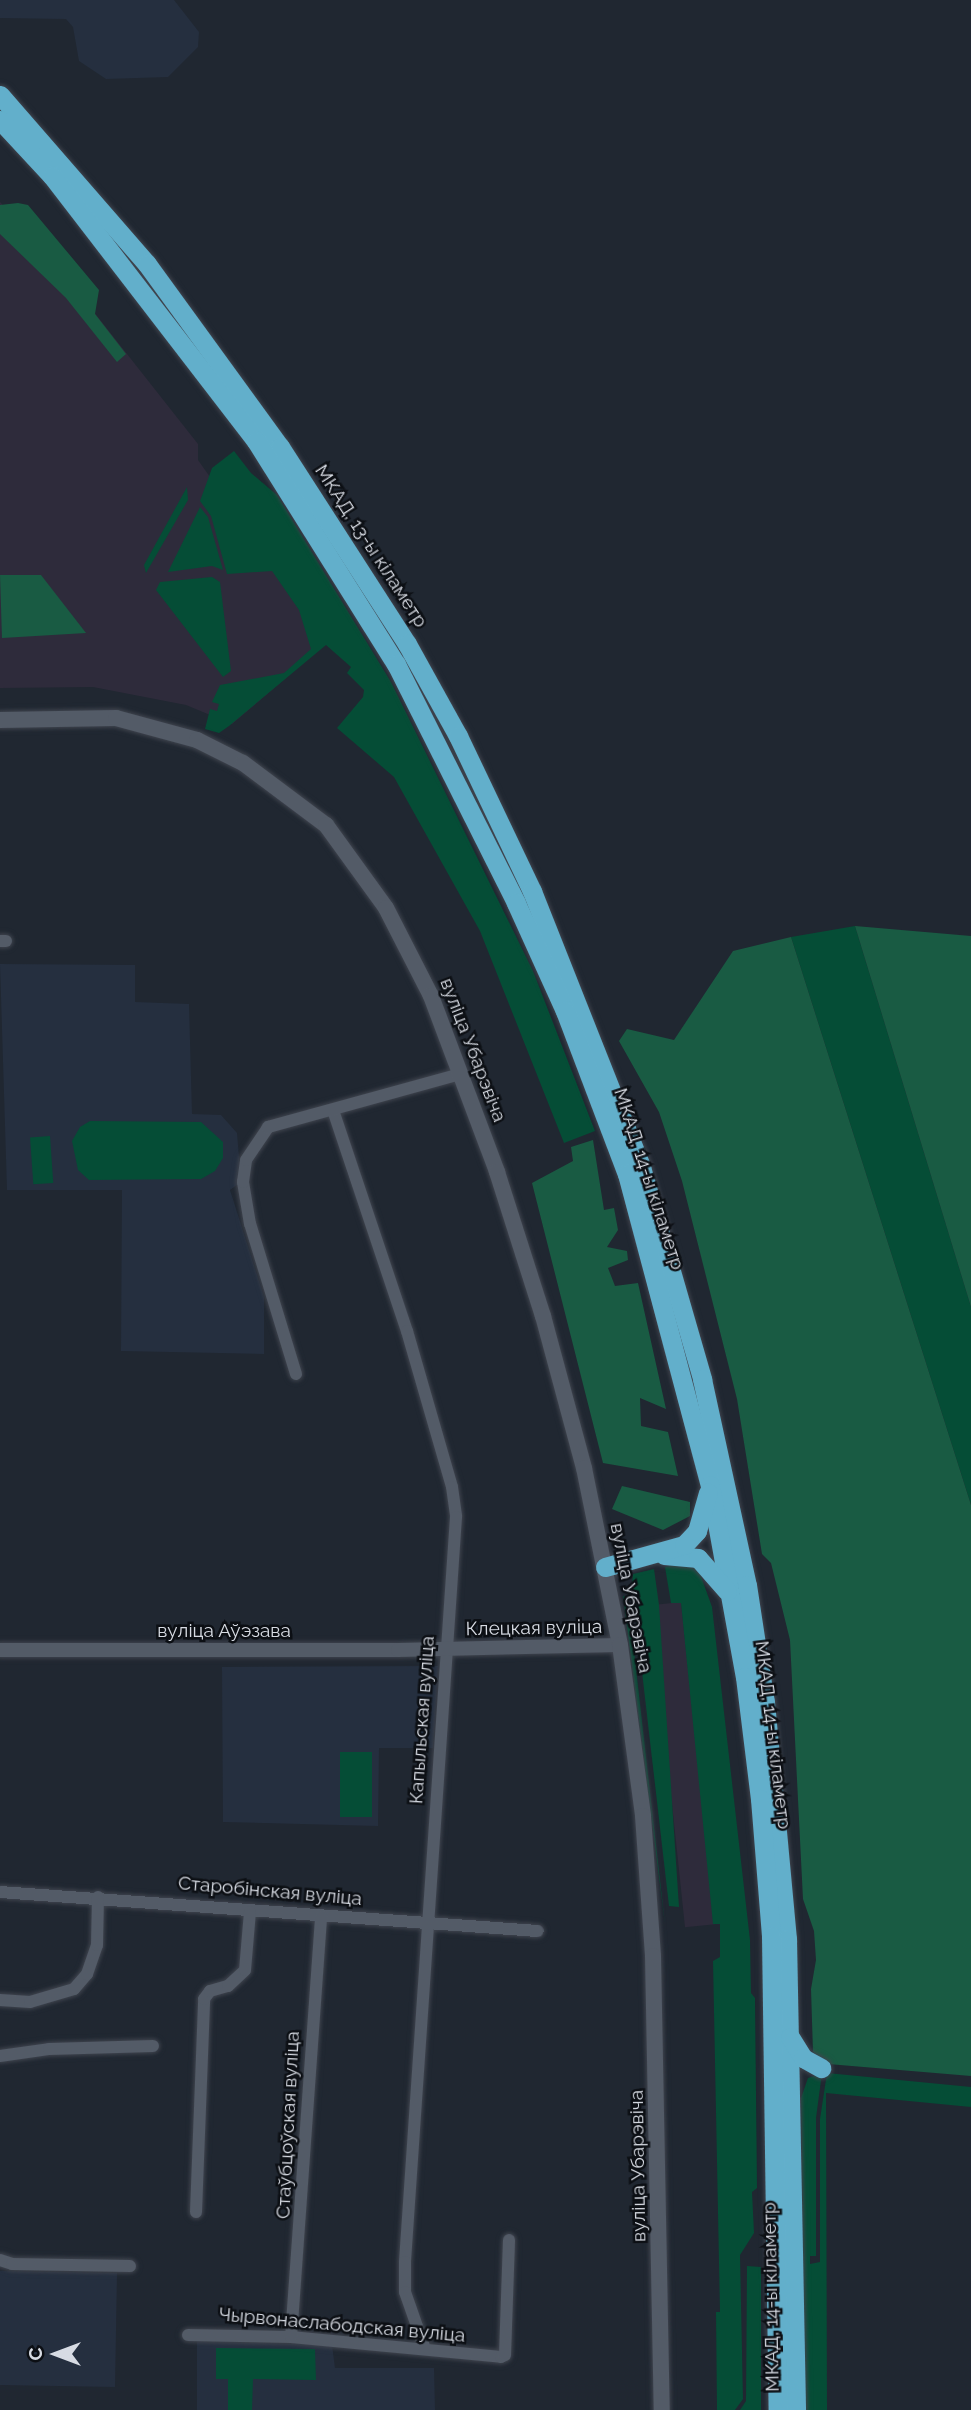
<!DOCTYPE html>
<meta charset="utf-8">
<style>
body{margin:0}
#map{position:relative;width:971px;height:2410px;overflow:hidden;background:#202731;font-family:Raleway,sans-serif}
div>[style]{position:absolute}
.built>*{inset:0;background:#252f3f;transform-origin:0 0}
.industrial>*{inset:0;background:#2e2b3b;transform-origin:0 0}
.green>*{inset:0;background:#054d36;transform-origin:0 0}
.forest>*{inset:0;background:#195b43}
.roads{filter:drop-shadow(0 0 2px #3f444e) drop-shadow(0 0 2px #3f444e)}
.minor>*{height:12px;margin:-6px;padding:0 6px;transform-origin:6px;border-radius:6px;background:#535b67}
.tertiary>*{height:14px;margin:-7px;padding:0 7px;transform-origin:7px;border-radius:7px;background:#535b67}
.secondary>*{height:16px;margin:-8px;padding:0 8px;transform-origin:8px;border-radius:8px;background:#535b67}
.trunk>*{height:19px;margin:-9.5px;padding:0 9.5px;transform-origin:9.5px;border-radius:9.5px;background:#62afcb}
span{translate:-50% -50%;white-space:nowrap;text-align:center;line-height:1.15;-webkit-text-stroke:5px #0c0f14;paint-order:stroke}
.street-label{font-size:19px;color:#d7dbe3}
.north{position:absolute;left:21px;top:2319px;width:70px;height:70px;-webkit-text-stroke:5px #0c0f14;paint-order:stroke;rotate:270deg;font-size:19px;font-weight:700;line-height:28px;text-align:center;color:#d7dbe3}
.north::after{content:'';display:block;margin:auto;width:24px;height:32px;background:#d7dbe3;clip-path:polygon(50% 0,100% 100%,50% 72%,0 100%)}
</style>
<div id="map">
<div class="built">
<div style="clip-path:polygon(0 0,174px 0,199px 32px,198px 47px,168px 77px,106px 79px,79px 61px,73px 27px,66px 19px,0 18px)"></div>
<div style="clip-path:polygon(0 964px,135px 965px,135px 1002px,189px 1004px,192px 1114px,221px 1115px,237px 1133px,240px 1169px,237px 1185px,230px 1190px,264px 1297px,264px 1354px,121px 1351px,122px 1190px,7px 1190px)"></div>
<div style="clip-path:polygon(438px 1666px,433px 1748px,379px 1748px,378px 1826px,223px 1822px,222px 1667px)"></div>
<div style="left:117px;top:2273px;width:114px;height:117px;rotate:91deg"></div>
<div style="clip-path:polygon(197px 2341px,332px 2345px,335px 2368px,434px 2368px,435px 2410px,197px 2410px)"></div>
</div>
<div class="industrial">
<div style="clip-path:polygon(0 202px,49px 255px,198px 444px,198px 460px,210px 477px,333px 638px,232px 724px,186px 705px,93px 687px,0 688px)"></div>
<div style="left:681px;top:1602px;width:324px;height:30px;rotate:84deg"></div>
</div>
<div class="green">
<div style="clip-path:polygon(234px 451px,251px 473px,277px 495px,391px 682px,533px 971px,595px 1131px,564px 1143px,480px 931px,394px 777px,337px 728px,363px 697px,364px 690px,347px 673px,351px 667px,326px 645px,229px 726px,219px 733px,205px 729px,210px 709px,217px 711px,219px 704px,212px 702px,220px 685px,284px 673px,311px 649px,299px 610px,272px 571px,227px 574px,211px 516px,200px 501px,212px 468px)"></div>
<div style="clip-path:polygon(187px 487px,188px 500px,146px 573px,144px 565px)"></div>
<div style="clip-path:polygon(200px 507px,208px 517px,223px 570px,212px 566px,168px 572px)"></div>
<div style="clip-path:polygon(212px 577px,220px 582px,231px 671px,223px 677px,156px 590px,160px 582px)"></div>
<div style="clip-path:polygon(855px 926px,971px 1307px,971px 1505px,791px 937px)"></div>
<div style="clip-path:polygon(90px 1121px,201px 1122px,223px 1142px,223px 1158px,215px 1171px,201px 1179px,89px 1180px,78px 1170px,72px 1141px,80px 1127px)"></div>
<div style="left:50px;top:1136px;width:47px;height:20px;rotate:86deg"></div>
<div style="clip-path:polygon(683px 1563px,698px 1568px,712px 1607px,750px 1940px,751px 1993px,755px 1998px,757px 2188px,752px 2192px,754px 2233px,740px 2255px,743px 2399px,735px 2410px,717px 2410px,716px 2312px,720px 2312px,713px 1961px,720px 1957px,720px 1924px,713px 1924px,681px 1603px,671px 1603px,665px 1567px)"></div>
<div style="clip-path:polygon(654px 1569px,659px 1605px,679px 1907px,669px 1906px,632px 1585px,633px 1574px)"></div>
<div style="clip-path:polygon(623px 1596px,627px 1597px,630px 1616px,665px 1924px)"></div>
<div style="left:340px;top:1752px;width:32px;height:65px"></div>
<div style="clip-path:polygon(822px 2073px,816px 2118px,816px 2256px,810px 2256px,810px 2264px,820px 2262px,820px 2119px,827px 2073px,971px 2087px,971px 2107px,826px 2093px,827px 2410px,805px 2410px,801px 2098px,808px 2078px)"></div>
<div style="clip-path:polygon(747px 2266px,761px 2267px,761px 2410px,740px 2410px,746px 2401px)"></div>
<div style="clip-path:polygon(216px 2348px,315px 2349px,316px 2380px,253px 2379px,252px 2410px,228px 2410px,228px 2379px,216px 2379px)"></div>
</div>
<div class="forest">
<div style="clip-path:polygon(18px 203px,28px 205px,99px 290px,95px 314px,126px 354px,117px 362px,66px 298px,0 234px,0 205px)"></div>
<div style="clip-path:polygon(0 575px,41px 575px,86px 633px,2px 638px)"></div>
<div style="clip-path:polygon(855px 926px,971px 936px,971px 1307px)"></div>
<div style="clip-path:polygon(791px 937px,971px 1505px,971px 2076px,828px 2064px,813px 2052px,811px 1989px,816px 1960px,814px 1931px,803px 1899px,790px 1640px,771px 1563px,762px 1554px,737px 1399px,682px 1181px,659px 1112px,619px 1041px,627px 1029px,674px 1040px,733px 951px)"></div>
<div style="clip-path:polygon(593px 1140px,604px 1210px,614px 1208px,618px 1230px,607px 1247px,627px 1251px,628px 1260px,608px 1268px,615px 1286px,638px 1283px,666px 1409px,640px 1398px,641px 1426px,668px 1432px,678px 1476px,603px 1463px,532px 1183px,573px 1161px,571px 1147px)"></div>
<div style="clip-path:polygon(622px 1486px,690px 1502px,690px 1516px,663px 1530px,612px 1509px)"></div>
</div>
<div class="roads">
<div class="minor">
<div style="left:0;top:941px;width:6px"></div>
<div style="left:333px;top:1110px;width:233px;rotate:71.5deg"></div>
<div style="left:407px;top:1331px;width:162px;rotate:73.9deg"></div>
<div style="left:452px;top:1487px;width:30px;rotate:82deg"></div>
<div style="left:456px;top:1517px;width:747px;rotate:93.92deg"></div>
<div style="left:405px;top:2262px;width:30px;rotate:90deg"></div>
<div style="left:405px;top:2292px;width:60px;rotate:70.7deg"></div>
<div style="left:296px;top:1374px;width:157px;rotate:-107deg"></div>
<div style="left:250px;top:1224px;width:43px;rotate:-99.5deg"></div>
<div style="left:243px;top:1182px;width:22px;rotate:-82deg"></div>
<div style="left:246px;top:1160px;width:40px;rotate:-56deg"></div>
<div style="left:268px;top:1127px;width:200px;rotate:-15.4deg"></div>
<div style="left:0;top:1892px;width:539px;rotate:4.15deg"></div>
<div style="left:0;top:2000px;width:30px;rotate:4deg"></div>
<div style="left:30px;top:2002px;width:46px;rotate:-16.5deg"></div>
<div style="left:74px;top:1989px;width:20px;rotate:-49deg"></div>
<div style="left:87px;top:1974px;width:31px;rotate:-71deg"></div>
<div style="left:97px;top:1945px;width:48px;rotate:-88.8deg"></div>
<div style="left:0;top:2056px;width:49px;rotate:-8.1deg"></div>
<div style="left:49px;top:2049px;width:104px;rotate:-1.7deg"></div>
<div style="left:196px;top:2212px;width:213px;rotate:-87.8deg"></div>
<div style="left:204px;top:1999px;width:10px;rotate:-53deg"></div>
<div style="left:210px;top:1991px;width:19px;rotate:-16deg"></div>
<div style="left:228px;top:1986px;width:23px;rotate:-43deg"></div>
<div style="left:245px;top:1970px;width:58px;rotate:-85.1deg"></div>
<div style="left:0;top:2260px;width:13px;rotate:18deg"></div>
<div style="left:12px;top:2264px;width:118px;rotate:1deg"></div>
<div style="left:188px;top:2335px;width:103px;rotate:1.1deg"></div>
<div style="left:291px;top:2337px;width:211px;rotate:5.4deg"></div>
<div style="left:501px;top:2357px;width:4px;rotate:-27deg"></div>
<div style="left:505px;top:2355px;width:115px;rotate:-88deg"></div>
<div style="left:291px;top:2337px;width:422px;rotate:-85.9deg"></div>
</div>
<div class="tertiary">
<div style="left:0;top:1650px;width:398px"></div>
<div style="left:398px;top:1650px;width:222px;rotate:-1.3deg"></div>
</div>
<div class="secondary">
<div style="left:0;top:720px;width:116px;rotate:-1deg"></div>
<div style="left:116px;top:718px;width:84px;rotate:15.2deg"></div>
<div style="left:197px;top:740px;width:51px;rotate:26.6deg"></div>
<div style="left:243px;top:763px;width:104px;rotate:36.8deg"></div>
<div style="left:326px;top:825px;width:102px;rotate:54.1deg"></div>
<div style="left:386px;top:908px;width:99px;rotate:62.9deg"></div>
<div style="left:431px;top:996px;width:188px;rotate:69.4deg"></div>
<div style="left:497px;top:1172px;width:151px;rotate:72.3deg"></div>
<div style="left:543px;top:1316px;width:157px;rotate:74.9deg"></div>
<div style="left:584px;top:1468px;width:181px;rotate:78.5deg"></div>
<div style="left:620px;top:1645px;width:173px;rotate:82.3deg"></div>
<div style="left:643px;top:1816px;width:140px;rotate:85.9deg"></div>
<div style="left:653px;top:1956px;width:454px;rotate:88.9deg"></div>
</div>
<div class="trunk">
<div style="left:0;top:95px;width:224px;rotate:49deg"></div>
<div style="left:147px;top:264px;width:226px;rotate:54deg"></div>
<div style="left:280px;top:447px;width:234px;rotate:57.2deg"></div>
<div style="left:407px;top:644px;width:105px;rotate:61deg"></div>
<div style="left:458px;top:736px;width:172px;rotate:64.5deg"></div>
<div style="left:532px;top:891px;width:297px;rotate:68.4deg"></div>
<div style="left:641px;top:1167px;width:221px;rotate:73.9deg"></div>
<div style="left:702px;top:1379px;width:211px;rotate:77.7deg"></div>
<div style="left:747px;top:1585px;width:118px;rotate:81.3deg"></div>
<div style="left:765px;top:1702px;width:238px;rotate:84.7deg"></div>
<div style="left:787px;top:1939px;width:471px;rotate:88.9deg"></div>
<div style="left:0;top:120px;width:76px;rotate:47.1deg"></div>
<div style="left:52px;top:176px;width:334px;rotate:52.4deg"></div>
<div style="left:256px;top:441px;width:263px;rotate:57.9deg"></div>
<div style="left:396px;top:664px;width:267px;rotate:63.3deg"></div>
<div style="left:516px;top:903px;width:119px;rotate:65.6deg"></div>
<div style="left:565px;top:1011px;width:174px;rotate:69.2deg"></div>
<div style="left:627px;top:1174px;width:322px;rotate:75.1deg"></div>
<div style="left:710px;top:1485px;width:195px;rotate:79.7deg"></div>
<div style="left:745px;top:1677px;width:123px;rotate:83deg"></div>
<div style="left:760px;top:1799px;width:137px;rotate:85.4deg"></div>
<div style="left:771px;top:1936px;width:474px;rotate:89.2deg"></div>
<div style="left:664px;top:1555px;width:34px;rotate:5deg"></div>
<div style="left:698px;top:1558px;width:44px;rotate:48.7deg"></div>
<div style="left:605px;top:1567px;width:82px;rotate:-15.6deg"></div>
<div style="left:684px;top:1545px;width:19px;rotate:-47deg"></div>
<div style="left:697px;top:1531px;width:40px;rotate:-74deg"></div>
<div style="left:790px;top:2037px;width:25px;rotate:58deg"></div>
<div style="left:803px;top:2058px;width:21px;rotate:29deg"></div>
</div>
</div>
<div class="street-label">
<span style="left:371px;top:546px;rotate:57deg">МКАД, 13-ы кіламетр</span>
<span style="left:473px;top:1050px;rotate:69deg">вуліца Убарэвіча</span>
<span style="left:649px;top:1179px;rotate:72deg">МКАД, 14-ы кіламетр</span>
<span style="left:631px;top:1598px;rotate:79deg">вуліца Убарэвіча</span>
<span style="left:534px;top:1628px;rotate:-1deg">Клецкая вуліца</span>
<span style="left:224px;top:1631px">вуліца Аўэзава</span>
<span style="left:422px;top:1720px;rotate:-86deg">Капыльская вуліца</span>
<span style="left:773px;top:1735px;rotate:83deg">МКАД, 14-ы кіламетр</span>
<span style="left:270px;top:1891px;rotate:5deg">Старобінская вуліца</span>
<span style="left:288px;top:2125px;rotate:-87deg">Стаўбцоўская вуліца</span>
<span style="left:638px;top:2166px;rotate:-91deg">вуліца Убарэвіча</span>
<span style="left:771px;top:2297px;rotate:-91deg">МКАД, 14-ы кіламетр</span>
<span style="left:342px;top:2325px;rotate:5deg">Чырвонаслабодская вуліца</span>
</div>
<div class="north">С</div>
</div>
